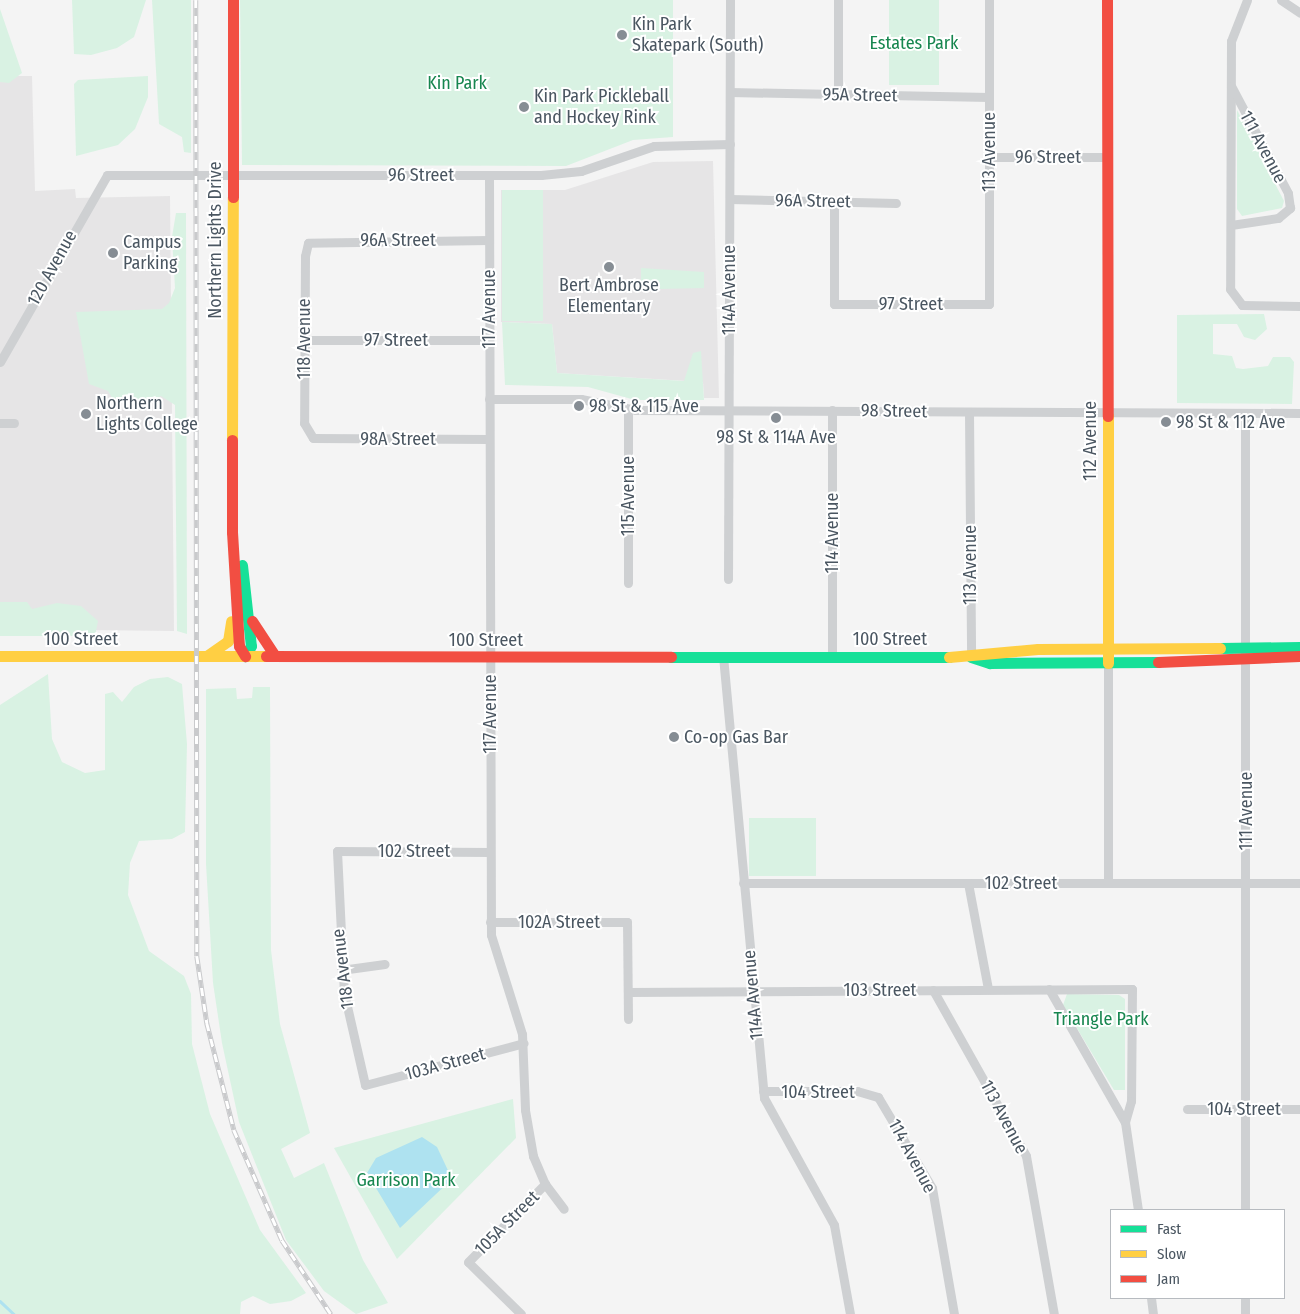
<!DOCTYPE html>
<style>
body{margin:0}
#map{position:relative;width:1300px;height:1314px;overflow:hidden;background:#f4f4f4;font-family:"Fira Sans Condensed",sans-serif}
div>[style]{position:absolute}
.education>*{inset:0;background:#e6e5e6}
.green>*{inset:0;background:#d9f2e3;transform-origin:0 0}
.water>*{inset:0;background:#aee2f0}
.stream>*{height:2.5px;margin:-1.25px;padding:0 1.25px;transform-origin:1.25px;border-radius:1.25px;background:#aee2f0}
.street>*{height:9px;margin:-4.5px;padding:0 4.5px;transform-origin:4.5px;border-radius:4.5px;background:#ced0d2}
.fast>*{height:11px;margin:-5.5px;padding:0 5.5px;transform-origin:5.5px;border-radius:5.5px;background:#16e098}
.slow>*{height:11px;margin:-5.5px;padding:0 5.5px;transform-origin:5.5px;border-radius:5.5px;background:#ffcf43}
.jam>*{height:11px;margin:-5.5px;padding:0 5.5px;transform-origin:5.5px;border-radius:5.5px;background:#f24e42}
.rail>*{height:4.5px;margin-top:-2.25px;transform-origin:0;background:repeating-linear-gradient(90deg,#fff 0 8px,#c9cacc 0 16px);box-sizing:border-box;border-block:1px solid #c9cacc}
.dots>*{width:14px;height:14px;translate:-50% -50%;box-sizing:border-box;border:2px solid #fff;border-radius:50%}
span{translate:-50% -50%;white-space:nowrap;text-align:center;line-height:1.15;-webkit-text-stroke:4px #fff;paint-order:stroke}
.poi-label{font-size:18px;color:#4a5661}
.left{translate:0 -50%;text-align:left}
.park-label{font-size:18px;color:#17864f}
.street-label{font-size:18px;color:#4a5661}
.legend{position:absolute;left:1110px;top:1209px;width:175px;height:90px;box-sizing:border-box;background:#fff;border:1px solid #b7bbc0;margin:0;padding:6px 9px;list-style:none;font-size:15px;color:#4a5661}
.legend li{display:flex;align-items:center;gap:10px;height:25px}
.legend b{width:25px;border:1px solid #b7bbc0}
</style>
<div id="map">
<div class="education">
<div style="clip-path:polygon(0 76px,32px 76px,35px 191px,75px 189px,76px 198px,170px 196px,174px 631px,0 629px)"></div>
<div style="clip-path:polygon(713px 161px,719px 398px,704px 398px,703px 382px,557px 373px,552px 324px,501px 322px,501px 190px,565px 190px,653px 162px)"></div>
</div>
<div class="green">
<div style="clip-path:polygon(72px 0,146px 0,134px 37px,117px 48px,91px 55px,74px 54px)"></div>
<div style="clip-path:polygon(152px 0,191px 0,191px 153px,184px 152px,182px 137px,159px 124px)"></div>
<div style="clip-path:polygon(240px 0,673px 0,673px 137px,633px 140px,566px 166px,242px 165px)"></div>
<div style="left:889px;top:0;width:50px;height:85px"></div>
<div style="clip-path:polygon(0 9px,22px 73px,9px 83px,0 82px)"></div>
<div style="clip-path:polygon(148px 76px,148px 97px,135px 129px,118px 145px,76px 156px,74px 84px,78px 80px)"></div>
<div style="clip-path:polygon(1237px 110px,1284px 201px,1282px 208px,1242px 216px,1237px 209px)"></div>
<div style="left:502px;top:190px;width:41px;height:131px"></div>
<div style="clip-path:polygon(176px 213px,186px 213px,187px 634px,177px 631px,175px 405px,161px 396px,143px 405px,114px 401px,108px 391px,89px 384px,76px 312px,162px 309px,169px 303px,175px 288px,172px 237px)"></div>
<div style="clip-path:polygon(641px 268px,704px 272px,704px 288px,658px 289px,657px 285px,641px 284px)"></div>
<div style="clip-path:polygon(1264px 314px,1267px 329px,1255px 340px,1244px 337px,1237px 324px,1213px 324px,1213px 354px,1232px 356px,1236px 368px,1243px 369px,1268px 366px,1273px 357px,1290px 357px,1294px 362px,1292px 404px,1177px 403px,1177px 315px)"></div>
<div style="clip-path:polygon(502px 322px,552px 324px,557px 373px,684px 381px,693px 353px,701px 351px,704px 400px,635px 400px,588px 387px,505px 385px)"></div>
<div style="clip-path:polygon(0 602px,27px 602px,32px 609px,57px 603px,81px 606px,98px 621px,95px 636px,0 636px)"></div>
<div style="clip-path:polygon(48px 674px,52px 739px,62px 762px,85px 773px,105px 770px,105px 694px,113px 692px,122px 702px,134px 687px,150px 679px,168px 677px,182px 684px,187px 744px,185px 832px,172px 839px,139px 841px,130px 863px,128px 895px,149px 951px,184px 976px,191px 994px,192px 1044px,210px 1114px,260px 1230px,306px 1293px,291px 1301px,270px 1304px,253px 1296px,241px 1302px,240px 1314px,0 1314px,0 705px)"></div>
<div style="clip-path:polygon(253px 687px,270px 687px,271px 950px,280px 1024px,310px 1133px,281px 1149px,294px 1178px,324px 1163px,363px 1260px,388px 1303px,356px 1314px,324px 1291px,286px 1240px,239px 1122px,222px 1043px,213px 983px,206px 864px,206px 689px,236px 688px,237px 699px,252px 698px)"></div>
<div style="left:816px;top:818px;width:58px;height:67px;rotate:90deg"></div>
<div style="clip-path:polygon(1067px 994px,1119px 995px,1125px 999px,1125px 1090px,1114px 1090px,1063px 1005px)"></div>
<div style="clip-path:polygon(513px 1099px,516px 1138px,397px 1259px,334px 1148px)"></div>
</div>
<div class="water">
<div style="clip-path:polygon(422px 1137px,437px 1147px,452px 1179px,400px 1228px,367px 1173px,376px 1158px)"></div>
</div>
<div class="stream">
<div style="left:0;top:1301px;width:19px;rotate:43deg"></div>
</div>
<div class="street">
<div style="left:838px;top:0;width:95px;rotate:90deg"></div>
<div style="left:1247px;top:0;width:44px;rotate:111.3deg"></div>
<div style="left:1231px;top:41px;width:248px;rotate:90.2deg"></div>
<div style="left:1230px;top:289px;width:20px;rotate:53deg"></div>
<div style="left:1242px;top:305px;width:58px;rotate:1deg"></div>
<div style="left:1281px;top:0;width:23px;rotate:34deg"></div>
<div style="left:730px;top:92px;width:259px;rotate:1.1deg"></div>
<div style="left:989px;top:157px;width:118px"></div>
<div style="left:489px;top:175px;width:760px;rotate:89.85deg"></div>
<div style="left:491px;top:935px;width:104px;rotate:72.6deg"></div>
<div style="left:522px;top:1034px;width:76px;rotate:87.7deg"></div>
<div style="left:525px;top:1110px;width:47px;rotate:80.1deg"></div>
<div style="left:533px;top:1156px;width:30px;rotate:67deg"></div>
<div style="left:545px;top:1184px;width:31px;rotate:53deg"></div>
<div style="left:730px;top:199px;width:166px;rotate:1.4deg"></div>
<div style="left:834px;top:202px;width:102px;rotate:90deg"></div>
<div style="left:834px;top:304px;width:155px"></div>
<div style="left:989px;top:304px;width:304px;rotate:-90deg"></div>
<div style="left:1231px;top:225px;width:48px;rotate:-8.5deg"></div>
<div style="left:1278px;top:218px;width:16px;rotate:-40deg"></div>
<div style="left:1290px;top:208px;width:15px;rotate:-98deg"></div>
<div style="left:1288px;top:193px;width:121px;rotate:-118deg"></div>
<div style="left:489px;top:240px;width:181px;rotate:179.1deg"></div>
<div style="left:308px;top:243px;width:13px;rotate:103deg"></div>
<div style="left:305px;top:256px;width:167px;rotate:90.3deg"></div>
<div style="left:304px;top:423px;width:17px;rotate:59deg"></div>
<div style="left:313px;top:438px;width:176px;rotate:0.3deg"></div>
<div style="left:304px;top:340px;width:184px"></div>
<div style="left:0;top:362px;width:215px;rotate:-60.2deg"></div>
<div style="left:107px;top:175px;width:434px"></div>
<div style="left:541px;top:175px;width:40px;rotate:-5.7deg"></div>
<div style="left:581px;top:171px;width:77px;rotate:-18.9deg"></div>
<div style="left:654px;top:146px;width:76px;rotate:-1.5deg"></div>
<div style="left:489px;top:399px;width:92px"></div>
<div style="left:581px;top:399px;width:56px;rotate:11.3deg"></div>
<div style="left:636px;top:410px;width:664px;rotate:0.26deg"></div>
<div style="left:628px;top:409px;width:174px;rotate:90deg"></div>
<div style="left:832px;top:410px;width:247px;rotate:90deg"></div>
<div style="left:969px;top:413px;width:244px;rotate:89.5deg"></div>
<div style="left:1245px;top:413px;width:797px;rotate:90deg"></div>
<div style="left:0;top:423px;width:14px"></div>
<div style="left:728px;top:579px;width:579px;rotate:-89.8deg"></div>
<div style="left:723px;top:656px;width:444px;rotate:84.7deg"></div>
<div style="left:764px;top:1098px;width:145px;rotate:61.1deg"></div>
<div style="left:834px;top:1225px;width:90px;rotate:79.8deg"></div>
<div style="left:1108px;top:663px;width:220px;rotate:90deg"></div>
<div style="left:490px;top:852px;width:153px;rotate:-179.6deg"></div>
<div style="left:337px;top:851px;width:142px;rotate:87.2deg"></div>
<div style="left:344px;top:993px;width:94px;rotate:77.1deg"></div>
<div style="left:365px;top:1085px;width:164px;rotate:-14.8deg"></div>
<div style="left:743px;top:883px;width:557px"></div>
<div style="left:968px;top:883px;width:108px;rotate:79.3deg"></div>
<div style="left:490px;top:922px;width:137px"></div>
<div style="left:627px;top:922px;width:97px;rotate:89.4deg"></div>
<div style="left:341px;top:970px;width:44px;rotate:-7.8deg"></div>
<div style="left:1049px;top:989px;width:153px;rotate:60.3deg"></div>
<div style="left:1125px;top:1122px;width:89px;rotate:81.6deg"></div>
<div style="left:933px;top:990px;width:190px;rotate:60.7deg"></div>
<div style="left:1026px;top:1156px;width:160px;rotate:80deg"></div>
<div style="left:628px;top:992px;width:504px;rotate:-0.34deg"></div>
<div style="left:1132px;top:989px;width:112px;rotate:90.5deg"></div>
<div style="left:1131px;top:1101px;width:22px;rotate:106deg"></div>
<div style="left:763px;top:1091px;width:94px"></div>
<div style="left:857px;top:1091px;width:22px;rotate:16deg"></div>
<div style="left:878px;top:1097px;width:106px;rotate:59.3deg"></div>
<div style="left:932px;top:1188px;width:128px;rotate:80.1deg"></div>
<div style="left:1187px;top:1109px;width:113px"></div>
<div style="left:1151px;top:1298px;width:16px;rotate:83deg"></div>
<div style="left:521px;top:1314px;width:74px;rotate:-135.5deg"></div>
<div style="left:468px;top:1262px;width:110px;rotate:-45.4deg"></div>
<div style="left:1245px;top:1314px;width:16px;rotate:-90deg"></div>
</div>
<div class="fast">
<div style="left:242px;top:565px;width:81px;rotate:83.7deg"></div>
<div style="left:251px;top:646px;width:12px;rotate:121deg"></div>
<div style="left:1220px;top:648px;width:80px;rotate:-0.7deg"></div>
<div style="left:671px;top:657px;width:278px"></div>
<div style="left:971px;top:657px;width:20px;rotate:18deg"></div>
<div style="left:990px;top:663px;width:168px;rotate:-0.3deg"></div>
</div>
<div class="slow">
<div style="left:1108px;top:416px;width:247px;rotate:90deg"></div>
<div style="left:232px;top:440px;width:243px;rotate:-89.8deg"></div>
<div style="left:208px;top:655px;width:24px;rotate:-35deg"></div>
<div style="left:228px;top:641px;width:20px;rotate:-81deg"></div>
<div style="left:0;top:656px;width:266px"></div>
<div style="left:949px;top:657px;width:89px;rotate:-5.1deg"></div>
<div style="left:1038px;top:649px;width:182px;rotate:-0.3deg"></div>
</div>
<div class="jam">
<div style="left:1107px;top:0;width:416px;rotate:89.9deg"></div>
<div style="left:233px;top:197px;width:197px;rotate:-90deg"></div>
<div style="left:232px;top:440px;width:92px;rotate:90deg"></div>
<div style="left:232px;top:532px;width:114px;rotate:86.5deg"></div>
<div style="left:239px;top:646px;width:12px;rotate:59deg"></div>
<div style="left:252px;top:621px;width:42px;rotate:56.7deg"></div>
<div style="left:266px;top:656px;width:405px;rotate:0.1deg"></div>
<div style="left:1158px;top:662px;width:142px;rotate:-2.4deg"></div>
</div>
<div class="rail">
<div style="left:196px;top:0;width:956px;rotate:89.94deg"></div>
<div style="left:197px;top:956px;width:68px;rotate:81.5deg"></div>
<div style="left:207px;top:1023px;width:110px;rotate:75.8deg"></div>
<div style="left:234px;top:1130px;width:120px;rotate:66.4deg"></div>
<div style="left:282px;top:1240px;width:89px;rotate:56.5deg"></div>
</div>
<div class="dots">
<div style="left:622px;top:35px;background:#868d94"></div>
<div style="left:524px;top:107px;background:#868d94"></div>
<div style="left:113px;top:253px;background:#868d94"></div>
<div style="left:609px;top:267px;background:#868d94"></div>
<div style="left:579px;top:406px;background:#868d94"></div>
<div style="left:86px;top:414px;background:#868d94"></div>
<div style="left:776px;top:418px;background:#868d94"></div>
<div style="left:1166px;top:422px;background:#868d94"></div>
<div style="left:674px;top:737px;background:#868d94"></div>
</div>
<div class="poi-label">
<span class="left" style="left:632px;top:35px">Kin Park<br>Skatepark (South)</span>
<span class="left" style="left:534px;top:107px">Kin Park Pickleball<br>and Hockey Rink</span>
<span class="left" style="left:123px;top:253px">Campus<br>Parking</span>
<span style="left:609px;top:296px">Bert Ambrose<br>Elementary</span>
<span class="left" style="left:96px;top:414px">Northern<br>Lights College</span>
<span class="left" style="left:589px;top:406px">98 St &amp; 115 Ave</span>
<span class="left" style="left:1176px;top:422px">98 St &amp; 112 Ave</span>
<span style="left:776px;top:437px">98 St &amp; 114A Ave</span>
<span class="left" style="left:684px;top:737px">Co-op Gas Bar</span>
</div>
<div class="park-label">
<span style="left:914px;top:43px">Estates Park</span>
<span style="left:457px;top:83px">Kin Park</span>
<span style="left:1101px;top:1019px">Triangle Park</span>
<span style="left:406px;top:1180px">Garrison Park</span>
</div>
<div class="street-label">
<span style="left:860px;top:95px;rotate:1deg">95A Street</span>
<span style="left:1263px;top:147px;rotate:62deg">111 Avenue</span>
<span style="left:989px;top:152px;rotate:-90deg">113 Avenue</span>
<span style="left:1048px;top:157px">96 Street</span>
<span style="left:421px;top:175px">96 Street</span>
<span style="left:813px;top:201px;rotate:1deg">96A Street</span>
<span style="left:215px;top:240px;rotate:-90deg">Northern Lights Drive</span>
<span style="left:398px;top:240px">96A Street</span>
<span style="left:52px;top:268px;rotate:-61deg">120 Avenue</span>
<span style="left:729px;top:290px;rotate:-90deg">114A Avenue</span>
<span style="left:911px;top:304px">97 Street</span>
<span style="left:489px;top:309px;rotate:-90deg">117 Avenue</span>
<span style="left:304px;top:339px;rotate:-90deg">118 Avenue</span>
<span style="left:396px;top:340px">97 Street</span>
<span style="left:894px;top:411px;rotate:1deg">98 Street</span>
<span style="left:398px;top:439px">98A Street</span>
<span style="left:1090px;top:441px;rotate:-90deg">112 Avenue</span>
<span style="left:628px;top:496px;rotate:-90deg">115 Avenue</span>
<span style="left:832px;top:533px;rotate:-90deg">114 Avenue</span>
<span style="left:970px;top:565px;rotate:-90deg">113 Avenue</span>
<span style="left:81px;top:639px">100 Street</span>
<span style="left:890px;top:639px">100 Street</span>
<span style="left:486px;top:640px">100 Street</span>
<span style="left:490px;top:714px;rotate:-90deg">117 Avenue</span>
<span style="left:1246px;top:811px;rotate:-90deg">111 Avenue</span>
<span style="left:414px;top:851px">102 Street</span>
<span style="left:1021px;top:883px">102 Street</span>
<span style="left:559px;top:922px">102A Street</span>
<span style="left:343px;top:969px;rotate:-97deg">118 Avenue</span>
<span style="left:880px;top:990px">103 Street</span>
<span style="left:753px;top:995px;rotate:-95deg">114A Avenue</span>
<span style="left:445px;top:1064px;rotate:-15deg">103A Street</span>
<span style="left:818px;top:1092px">104 Street</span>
<span style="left:1244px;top:1109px">104 Street</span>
<span style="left:1004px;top:1117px;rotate:62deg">113 Avenue</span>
<span style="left:912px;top:1156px;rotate:62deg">114 Avenue</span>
<span style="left:507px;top:1223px;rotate:-45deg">105A Street</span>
</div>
<ul class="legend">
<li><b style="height:6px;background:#16e098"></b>Fast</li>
<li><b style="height:6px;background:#ffcf43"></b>Slow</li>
<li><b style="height:6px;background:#f24e42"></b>Jam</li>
</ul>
</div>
